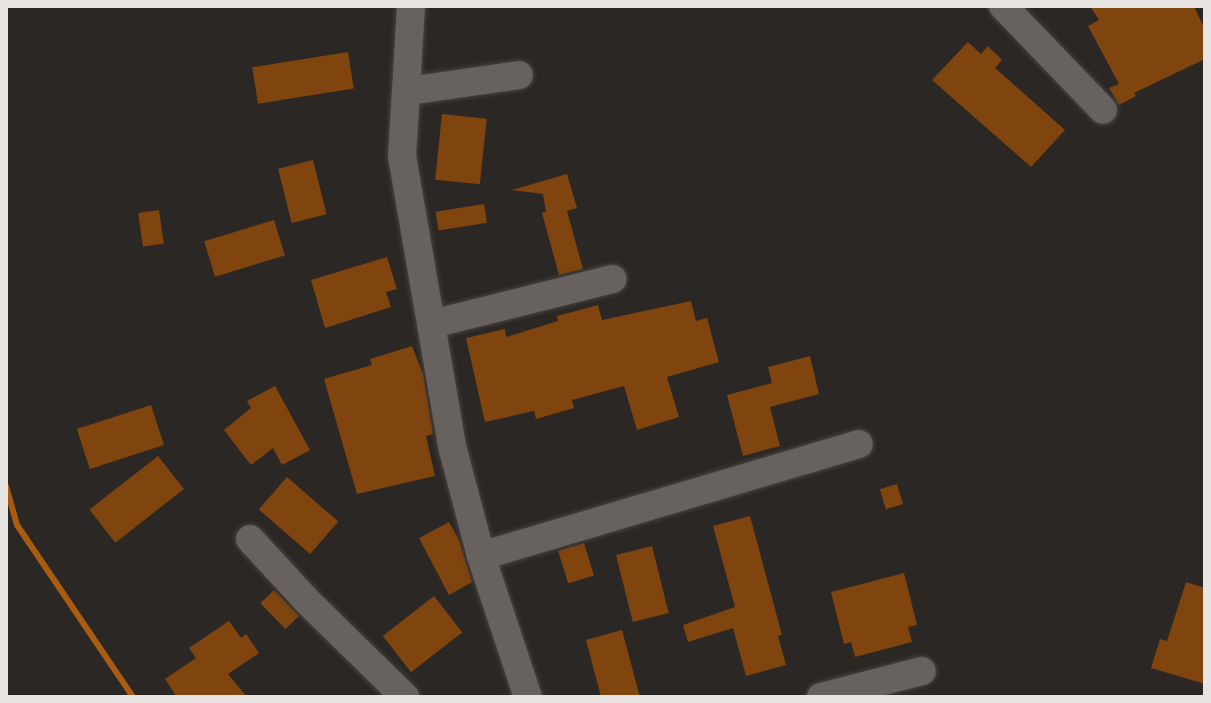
<!DOCTYPE html>
<style>
body{margin:0}
#map{position:relative;width:1211px;height:703px;overflow:hidden;background:#2b2724;font-family:"PT Sans Narrow",sans-serif}
div>[style]{position:absolute}
.stream>*{height:6px;margin:-3px;padding:0 3px;transform-origin:3px;border-radius:3px;background:#aa5b12}
.building>*{inset:0;background:#80440e;transform-origin:0 0}
.roads{filter:drop-shadow(0 0 2px #474340) drop-shadow(0 0 2px #474340)}
.minor>*{height:28px;margin:-14px;padding:0 14px;transform-origin:14px;border-radius:14px;background:#67625f}
span{translate:-50% -50%;white-space:nowrap;text-align:center;line-height:1.15;-webkit-text-stroke:7px #2b2724;paint-order:stroke}
.frame{position:absolute;inset:0;border:8px solid #e7e4e2;pointer-events:none}
</style>
<div id="map">
<div class="stream">
<div style="left:6px;top:486px;width:41px;rotate:74.2deg"></div>
<div style="left:17px;top:525px;width:207px;rotate:56deg"></div>
</div>
<div class="building">
<div style="clip-path:polygon(1090px 6px,1194px 6px,1205px 30px,1205px 59px,1134px 93px,1136px 96px,1119px 105px,1109px 88px,1119px 84px,1088px 26px,1099px 20px)"></div>
<div style="clip-path:polygon(968px 42px,981px 54px,988px 46px,1002px 60px,995px 68px,1065px 130px,1031px 167px,932px 80px)"></div>
<div style="left:348px;top:52px;width:37px;height:97px;rotate:81deg"></div>
<div style="left:442px;top:114px;width:45px;height:66px;rotate:6deg"></div>
<div style="left:313px;top:160px;width:56px;height:36px;rotate:76deg"></div>
<div style="clip-path:polygon(567px 174px,577px 208px,567px 211px,583px 269px,559px 275px,542px 213px,546px 212px,543px 194px,512px 190px)"></div>
<div style="left:484px;top:204px;width:19px;height:49px;rotate:81deg"></div>
<div style="left:159px;top:210px;width:34px;height:21px;rotate:82deg"></div>
<div style="left:274px;top:220px;width:37px;height:73px;rotate:73deg"></div>
<div style="clip-path:polygon(387px 257px,397px 289px,386px 292px,391px 307px,325px 328px,311px 280px)"></div>
<div style="clip-path:polygon(691px 301px,696px 321px,707px 318px,719px 362px,667px 377px,679px 417px,637px 430px,624px 386px,572px 400px,574px 408px,536px 419px,534px 411px,485px 422px,466px 338px,505px 329px,506px 337px,558px 321px,557px 316px,598px 305px,602px 320px)"></div>
<div style="clip-path:polygon(412px 346px,423px 374px,433px 434px,426px 436px,435px 476px,357px 494px,324px 379px,372px 365px,370px 359px)"></div>
<div style="clip-path:polygon(810px 356px,819px 394px,770px 407px,780px 446px,743px 456px,727px 395px,772px 383px,768px 367px)"></div>
<div style="clip-path:polygon(275px 386px,310px 450px,282px 465px,273px 448px,251px 465px,224px 430px,251px 408px,247px 401px)"></div>
<div style="left:151px;top:405px;width:42px;height:78px;rotate:72deg"></div>
<div style="left:158px;top:456px;width:42px;height:87px;rotate:52deg"></div>
<div style="left:287px;top:477px;width:68px;height:43px;rotate:41deg"></div>
<div style="left:897px;top:484px;width:21px;height:18px;rotate:73deg"></div>
<div style="clip-path:polygon(750px 516px,782px 635px,778px 636px,786px 665px,746px 676px,733px 628px,688px 642px,683px 625px,735px 607px,713px 526px)"></div>
<div style="clip-path:polygon(449px 522px,459px 540px,472px 582px,449px 595px,419px 538px)"></div>
<div style="left:584px;top:543px;width:34px;height:27px;rotate:73deg"></div>
<div style="left:652px;top:546px;width:69px;height:37px;rotate:76deg"></div>
<div style="clip-path:polygon(904px 573px,917px 625px,908px 627px,912px 642px,855px 657px,851px 642px,844px 644px,831px 592px)"></div>
<div style="clip-path:polygon(1186px 582px,1205px 588px,1205px 684px,1151px 668px,1160px 639px,1167px 641px)"></div>
<div style="left:274px;top:590px;width:36px;height:19px;rotate:46deg"></div>
<div style="left:434px;top:596px;width:46px;height:65px;rotate:52deg"></div>
<div style="clip-path:polygon(229px 621px,241px 638px,246px 634px,259px 653px,228px 674px,247px 697px,177px 697px,165px 679px,196px 658px,189px 648px)"></div>
<div style="clip-path:polygon(622px 630px,640px 697px,601px 697px,586px 640px)"></div>
</div>
<div class="roads">
<div class="minor">
<div style="left:411px;top:6px;width:150px;rotate:93.4deg"></div>
<div style="left:402px;top:156px;width:298px;rotate:80.2deg"></div>
<div style="left:453px;top:450px;width:110px;rotate:75.2deg"></div>
<div style="left:481px;top:556px;width:149px;rotate:71.6deg"></div>
<div style="left:1003px;top:6px;width:144px;rotate:46.1deg"></div>
<div style="left:408px;top:91px;width:112px;rotate:-8.2deg"></div>
<div style="left:432px;top:324px;width:186px;rotate:-14deg"></div>
<div style="left:250px;top:539px;width:83px;rotate:47.4deg"></div>
<div style="left:306px;top:600px;width:139px;rotate:44.4deg"></div>
<div style="left:481px;top:556px;width:394px;rotate:-16.5deg"></div>
<div style="left:821px;top:697px;width:104px;rotate:-14.4deg"></div>
</div>
</div>
<div class="frame"></div>
</div>
